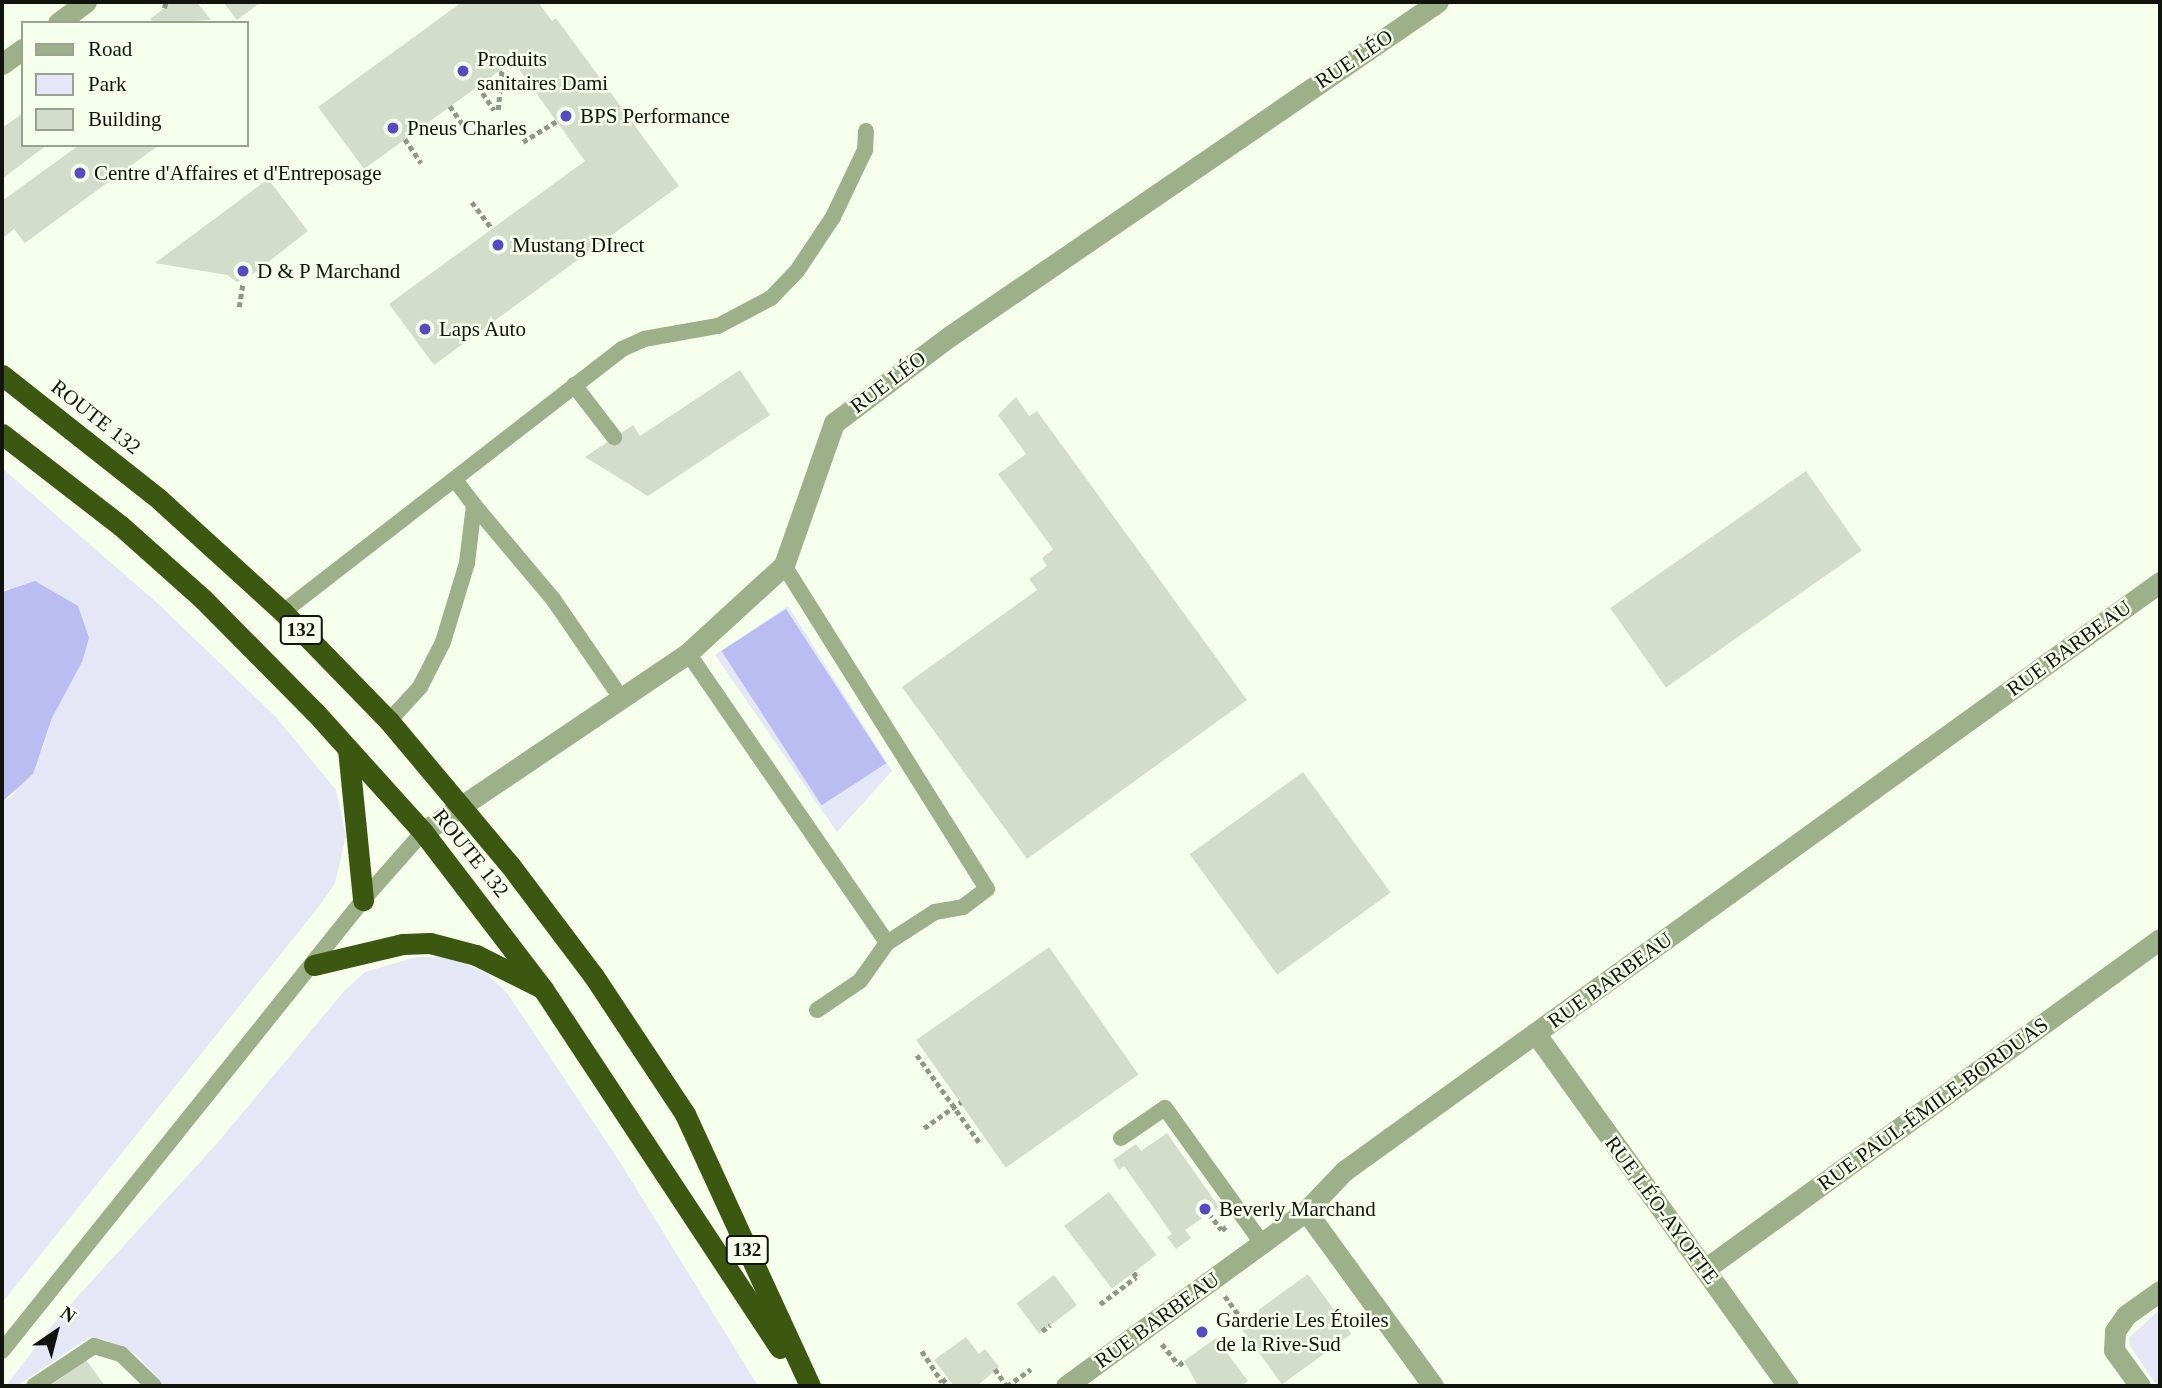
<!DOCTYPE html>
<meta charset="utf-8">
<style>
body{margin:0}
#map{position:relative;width:2162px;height:1388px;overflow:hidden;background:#f6ffec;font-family:Georgia,serif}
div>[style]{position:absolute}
.green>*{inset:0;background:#e5e6f6}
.forest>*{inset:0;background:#babcf2;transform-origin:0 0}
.building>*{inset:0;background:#d4ddcb;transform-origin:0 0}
.path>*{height:4.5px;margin-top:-2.25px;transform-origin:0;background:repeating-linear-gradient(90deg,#909789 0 5px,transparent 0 8.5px)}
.lane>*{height:16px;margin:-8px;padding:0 8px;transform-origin:8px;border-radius:8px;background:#9eb08a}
.street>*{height:21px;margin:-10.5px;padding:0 10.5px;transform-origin:10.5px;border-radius:10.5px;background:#9eb08a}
.highway>*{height:21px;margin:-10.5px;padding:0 10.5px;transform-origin:10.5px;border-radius:10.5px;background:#3c570f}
.dots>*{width:19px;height:19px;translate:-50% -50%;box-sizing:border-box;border:4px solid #f6ffec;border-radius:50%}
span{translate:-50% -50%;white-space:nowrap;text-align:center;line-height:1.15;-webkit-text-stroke:5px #f6ffec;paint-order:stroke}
.shield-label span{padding:2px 5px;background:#f6ffec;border:2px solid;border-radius:5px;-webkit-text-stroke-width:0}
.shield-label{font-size:19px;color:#11140d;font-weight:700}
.poi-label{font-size:21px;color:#11140d}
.left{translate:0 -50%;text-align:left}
.street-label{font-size:21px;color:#11140d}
.frame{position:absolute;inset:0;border:4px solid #11140d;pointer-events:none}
.legend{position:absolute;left:21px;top:21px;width:228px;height:126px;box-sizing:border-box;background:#f6ffec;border:2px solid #9aa193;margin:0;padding:9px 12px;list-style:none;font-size:21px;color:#11140d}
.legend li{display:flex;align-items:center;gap:14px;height:35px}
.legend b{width:35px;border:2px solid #9aa193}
.north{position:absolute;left:21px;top:1297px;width:70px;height:70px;-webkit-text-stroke:5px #f6ffec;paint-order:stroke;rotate:35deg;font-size:19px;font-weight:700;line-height:28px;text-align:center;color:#11140d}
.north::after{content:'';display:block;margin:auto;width:24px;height:32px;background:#11140d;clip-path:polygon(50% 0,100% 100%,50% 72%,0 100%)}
</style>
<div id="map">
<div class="green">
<div style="clip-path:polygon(2px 468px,155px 601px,276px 717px,336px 790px,346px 836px,335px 883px,320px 905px,2px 1303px,2px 802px,13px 795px,43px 747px,52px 718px,82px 662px,8px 588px,2px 592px)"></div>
<div style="clip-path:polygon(788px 606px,892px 771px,837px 832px,715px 655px)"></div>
<div style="clip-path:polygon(416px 957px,442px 957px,466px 964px,487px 974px,507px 993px,618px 1159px,758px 1386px,165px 1386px,136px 1354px,103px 1339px,88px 1338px,17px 1386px,10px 1386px,8px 1383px,59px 1317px,219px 1141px,345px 990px,365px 972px)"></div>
<div style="clip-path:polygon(2160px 1309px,2160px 1386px,2157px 1386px,2130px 1346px,2129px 1338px)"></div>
</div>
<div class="forest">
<div style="clip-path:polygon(35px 581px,78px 606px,89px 638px,82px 662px,52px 718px,33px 774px,2px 802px,2px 592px)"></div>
<div style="left:786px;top:609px;width:184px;height:77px;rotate:57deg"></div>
</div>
<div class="building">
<div style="clip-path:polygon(172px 2px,197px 2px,211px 20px,153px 23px,150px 19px)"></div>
<div style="clip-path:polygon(223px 2px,261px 2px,237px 20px)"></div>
<div style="clip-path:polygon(462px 2px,538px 2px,552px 21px,556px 18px,679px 186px,434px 365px,389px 304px,585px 161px,513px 61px,364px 169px,318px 107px)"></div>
<div style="clip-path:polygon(23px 113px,23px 145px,47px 145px,2px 179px,2px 128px)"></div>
<div style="clip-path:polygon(79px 145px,159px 145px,25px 243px,14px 229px,3px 238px,2px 201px)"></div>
<div style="clip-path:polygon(268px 179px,308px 231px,249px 277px,237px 282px,227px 275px,155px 263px)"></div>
<div style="clip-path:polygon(740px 370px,770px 415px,648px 496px,585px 457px,633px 425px,640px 436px)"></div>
<div style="clip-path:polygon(1016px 397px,1029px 416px,1037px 411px,1247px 700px,1027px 859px,902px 687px,1037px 590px,1029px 579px,1047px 566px,1042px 558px,1053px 549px,998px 474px,1026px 454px,998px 415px)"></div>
<div style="left:1806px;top:471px;width:97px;height:239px;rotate:55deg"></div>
<div style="left:1303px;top:772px;width:149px;height:140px;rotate:54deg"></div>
<div style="left:1049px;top:947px;width:156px;height:162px;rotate:55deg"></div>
<div style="clip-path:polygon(1167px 1133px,1219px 1207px,1185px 1230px,1191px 1238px,1176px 1249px,1167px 1237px,1172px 1234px,1124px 1166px,1119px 1170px,1113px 1160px,1136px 1144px,1141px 1151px)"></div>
<div style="left:1109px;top:1192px;width:79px;height:56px;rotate:53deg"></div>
<div style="left:1308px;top:1274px;width:74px;height:86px;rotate:54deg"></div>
<div style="left:1054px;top:1275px;width:38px;height:47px;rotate:53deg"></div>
<div style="clip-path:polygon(966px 1337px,979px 1354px,985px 1349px,999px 1367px,977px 1386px,954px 1386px,934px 1360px)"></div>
<div style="clip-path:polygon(1216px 1338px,1248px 1381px,1241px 1386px,1198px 1386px,1184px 1361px)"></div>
<div style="clip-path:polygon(86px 1360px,105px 1386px,50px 1386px)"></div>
</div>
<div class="path">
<div style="left:164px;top:8px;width:6px;rotate:-72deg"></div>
<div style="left:478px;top:86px;width:29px;rotate:56deg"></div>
<div style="left:450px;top:106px;width:29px;rotate:55deg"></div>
<div style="left:498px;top:110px;width:42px;rotate:-84.6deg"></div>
<div style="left:405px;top:139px;width:29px;rotate:56deg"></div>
<div style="left:523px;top:142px;width:39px;rotate:-32deg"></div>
<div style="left:472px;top:202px;width:34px;rotate:53deg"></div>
<div style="left:239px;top:307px;width:25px;rotate:-81deg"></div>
<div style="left:917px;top:1055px;width:107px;rotate:54.5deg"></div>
<div style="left:924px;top:1128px;width:45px;rotate:-35.1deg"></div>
<div style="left:1209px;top:1213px;width:21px;rotate:53deg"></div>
<div style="left:1222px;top:1230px;width:6px;rotate:-39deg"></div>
<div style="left:1225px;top:1296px;width:31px;rotate:54deg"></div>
<div style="left:1100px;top:1304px;width:45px;rotate:-36.9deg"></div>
<div style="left:1136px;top:1277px;width:6px;rotate:-121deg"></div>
<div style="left:1042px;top:1331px;width:10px;rotate:-37deg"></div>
<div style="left:1162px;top:1344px;width:27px;rotate:51deg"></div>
<div style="left:1179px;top:1365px;width:6px;rotate:-39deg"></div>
<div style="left:922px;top:1351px;width:37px;rotate:57deg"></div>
<div style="left:942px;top:1382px;width:6px;rotate:-39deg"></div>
<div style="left:995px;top:1369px;width:21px;rotate:55deg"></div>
<div style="left:1007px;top:1386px;width:29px;rotate:-35deg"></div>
</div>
<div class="lane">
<div style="left:574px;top:385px;width:66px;rotate:52.4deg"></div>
<div style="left:474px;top:505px;width:123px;rotate:50deg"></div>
<div style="left:553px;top:599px;width:120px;rotate:55.5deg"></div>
<div style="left:283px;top:612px;width:429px;rotate:-37.8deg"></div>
<div style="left:622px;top:349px;width:24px;rotate:-24deg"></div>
<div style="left:644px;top:339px;width:75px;rotate:-10deg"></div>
<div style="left:718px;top:326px;width:60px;rotate:-27.8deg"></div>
<div style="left:771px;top:298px;width:37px;rotate:-46deg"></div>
<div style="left:797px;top:271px;width:65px;rotate:-56.3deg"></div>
<div style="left:833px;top:217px;width:74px;rotate:-64.5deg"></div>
<div style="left:865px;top:150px;width:19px;rotate:-87deg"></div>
<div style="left:688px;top:653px;width:352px;rotate:55.5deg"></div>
<div style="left:887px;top:943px;width:57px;rotate:-32.9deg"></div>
<div style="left:935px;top:912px;width:28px;rotate:-10deg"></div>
<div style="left:963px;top:907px;width:30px;rotate:-37deg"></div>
<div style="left:987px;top:889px;width:382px;rotate:-122.1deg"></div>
<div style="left:389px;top:721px;width:46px;rotate:-47.6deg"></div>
<div style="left:420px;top:687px;width:51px;rotate:-62.9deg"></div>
<div style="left:443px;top:642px;width:83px;rotate:-73.1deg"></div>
<div style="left:467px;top:563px;width:58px;rotate:-83.1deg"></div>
<div style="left:474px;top:505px;width:31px;rotate:-127deg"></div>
<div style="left:817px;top:1010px;width:52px;rotate:-34deg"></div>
<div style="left:860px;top:981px;width:47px;rotate:-54.6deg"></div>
<div style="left:1121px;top:1138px;width:53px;rotate:-34.3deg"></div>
<div style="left:1165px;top:1108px;width:166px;rotate:54.3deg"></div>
<div style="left:2px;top:1351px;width:578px;rotate:-51.32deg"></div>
<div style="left:363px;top:900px;width:91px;rotate:-48.6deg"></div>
<div style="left:34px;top:1386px;width:72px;rotate:-33.7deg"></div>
<div style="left:94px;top:1346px;width:28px;rotate:17deg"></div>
<div style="left:121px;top:1354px;width:46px;rotate:44.1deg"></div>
</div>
<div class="street">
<div style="left:58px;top:23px;width:35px;rotate:-37deg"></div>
<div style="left:2px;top:64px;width:26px;rotate:-36deg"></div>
<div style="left:423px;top:832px;width:320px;rotate:-34deg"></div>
<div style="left:688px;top:653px;width:130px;rotate:-42.5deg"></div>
<div style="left:784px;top:565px;width:151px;rotate:-70.6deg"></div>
<div style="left:834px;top:423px;width:145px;rotate:-36.9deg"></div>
<div style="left:950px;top:336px;width:591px;rotate:-34.39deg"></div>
<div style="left:1536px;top:1034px;width:433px;rotate:54.4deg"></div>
<div style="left:1306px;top:1211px;width:216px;rotate:54deg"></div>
<div style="left:1705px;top:1269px;width:562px;rotate:-35.95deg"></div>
<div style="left:1066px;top:1386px;width:297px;rotate:-36.1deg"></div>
<div style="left:1306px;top:1211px;width:55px;rotate:-46.5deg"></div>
<div style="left:1344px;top:1171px;width:1006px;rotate:-35.82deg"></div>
<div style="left:2140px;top:1386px;width:44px;rotate:-125.8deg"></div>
<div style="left:2114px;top:1350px;width:19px;rotate:-87deg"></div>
<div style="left:2115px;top:1331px;width:19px;rotate:-55deg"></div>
<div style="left:2126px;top:1315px;width:42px;rotate:-35.2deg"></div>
</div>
<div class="highway">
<div style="left:2px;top:375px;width:201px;rotate:38.3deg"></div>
<div style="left:160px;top:500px;width:166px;rotate:42.3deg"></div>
<div style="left:283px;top:612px;width:152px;rotate:45.8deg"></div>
<div style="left:389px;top:721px;width:188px;rotate:50deg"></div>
<div style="left:510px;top:865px;width:138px;rotate:53deg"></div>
<div style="left:593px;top:975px;width:167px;rotate:56.5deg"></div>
<div style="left:685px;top:1114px;width:299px;rotate:65.3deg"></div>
<div style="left:2px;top:434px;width:150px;rotate:37.7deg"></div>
<div style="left:121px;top:526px;width:110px;rotate:41.7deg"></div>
<div style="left:203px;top:599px;width:159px;rotate:45.3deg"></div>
<div style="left:315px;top:712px;width:161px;rotate:48deg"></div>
<div style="left:423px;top:832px;width:198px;rotate:52.6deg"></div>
<div style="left:543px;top:989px;width:430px;rotate:56.6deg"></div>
<div style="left:348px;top:749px;width:152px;rotate:84.3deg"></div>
<div style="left:314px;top:965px;width:91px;rotate:-13.3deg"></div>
<div style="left:403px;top:944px;width:27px;rotate:-2deg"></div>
<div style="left:430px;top:943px;width:48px;rotate:14.6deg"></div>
<div style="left:476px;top:955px;width:74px;rotate:26.6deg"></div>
</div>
<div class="dots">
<div style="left:463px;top:71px;background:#594ac2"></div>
<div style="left:566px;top:116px;background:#594ac2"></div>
<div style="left:393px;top:128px;background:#594ac2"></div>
<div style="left:80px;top:173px;background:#594ac2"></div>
<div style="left:498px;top:245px;background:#594ac2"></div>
<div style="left:243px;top:271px;background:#594ac2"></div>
<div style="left:425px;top:329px;background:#594ac2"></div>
<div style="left:1205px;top:1209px;background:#594ac2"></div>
<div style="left:1202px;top:1332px;background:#594ac2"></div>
</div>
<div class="shield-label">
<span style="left:301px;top:630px">132</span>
<span style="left:747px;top:1250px">132</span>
</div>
<div class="poi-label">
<span class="left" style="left:477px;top:71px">Produits<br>sanitaires Dami</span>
<span class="left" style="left:580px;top:116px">BPS Performance</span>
<span class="left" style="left:407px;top:128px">Pneus Charles</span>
<span class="left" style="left:94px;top:173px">Centre d'Affaires et d'Entreposage</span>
<span class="left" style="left:512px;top:245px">Mustang DIrect</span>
<span class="left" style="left:257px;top:271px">D &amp; P Marchand</span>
<span class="left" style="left:439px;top:329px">Laps Auto</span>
<span class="left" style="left:1219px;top:1209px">Beverly Marchand</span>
<span class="left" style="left:1216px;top:1332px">Garderie Les Étoiles<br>de la Rive-Sud</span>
</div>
<div class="street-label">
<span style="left:1354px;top:59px;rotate:-34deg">RUE LÉO</span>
<span style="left:888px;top:382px;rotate:-37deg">RUE LÉO</span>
<span style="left:96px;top:417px;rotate:38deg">ROUTE 132</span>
<span style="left:2069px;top:648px;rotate:-36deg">RUE BARBEAU</span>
<span style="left:471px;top:853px;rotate:51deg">ROUTE 132</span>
<span style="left:1610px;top:980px;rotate:-36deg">RUE BARBEAU</span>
<span style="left:1933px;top:1104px;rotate:-36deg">RUE PAUL-ÉMILE-BORDUAS</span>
<span style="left:1662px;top:1210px;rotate:54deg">RUE LÉO-AYOTTE</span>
<span style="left:1157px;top:1320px;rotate:-36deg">RUE BARBEAU</span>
</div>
<div class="frame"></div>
<ul class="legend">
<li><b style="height:9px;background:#9eb08a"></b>Road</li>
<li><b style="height:19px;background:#e5e6f6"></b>Park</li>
<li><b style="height:19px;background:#d4ddcb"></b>Building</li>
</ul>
<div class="north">N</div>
</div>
